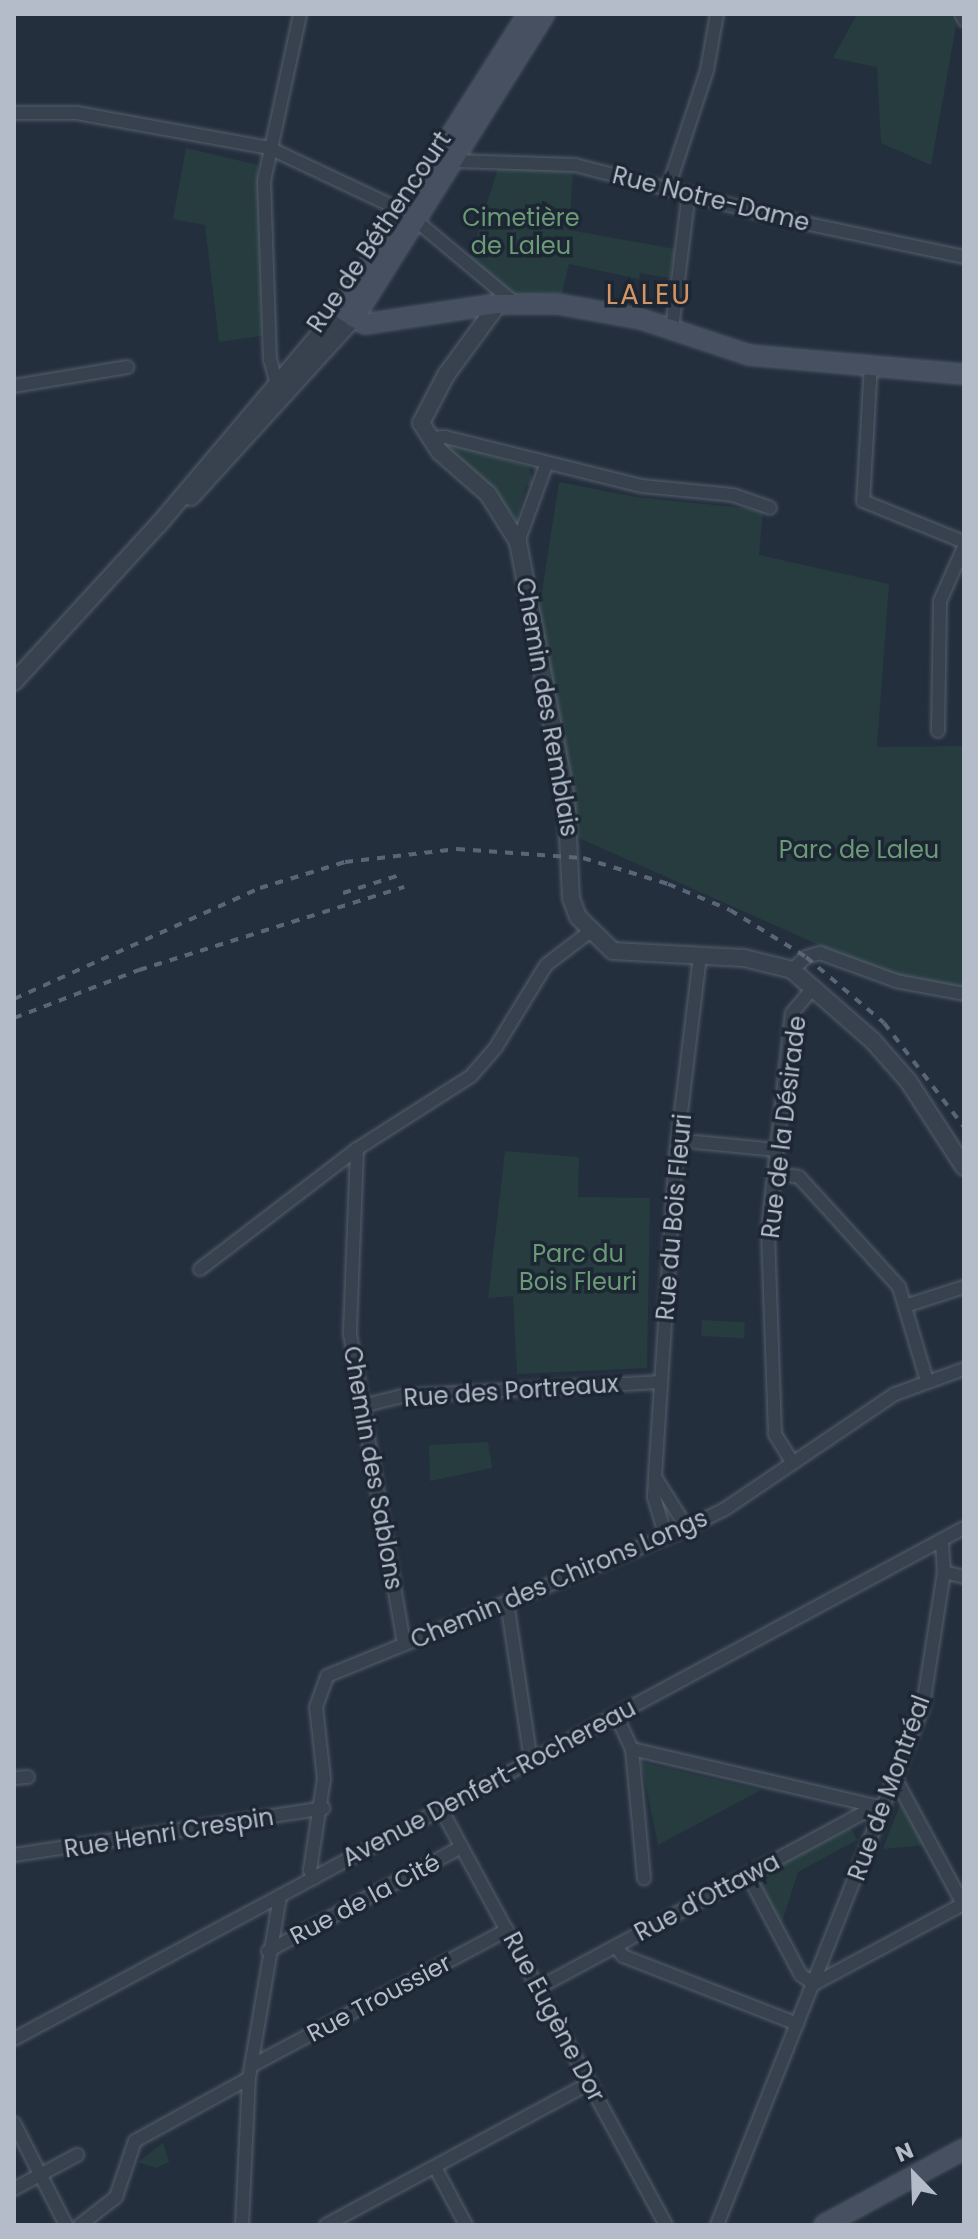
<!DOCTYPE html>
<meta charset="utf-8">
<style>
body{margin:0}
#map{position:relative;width:978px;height:2239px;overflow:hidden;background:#242f3e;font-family:Poppins,sans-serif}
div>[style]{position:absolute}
.green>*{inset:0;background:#263c3f;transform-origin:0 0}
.roads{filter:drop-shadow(0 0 2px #565f6c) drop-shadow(0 0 2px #565f6c)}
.minor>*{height:12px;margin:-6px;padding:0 6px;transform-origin:6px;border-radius:6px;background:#38414e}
.tertiary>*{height:16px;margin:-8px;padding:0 8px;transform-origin:8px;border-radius:8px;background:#38414e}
.secondary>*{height:18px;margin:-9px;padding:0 9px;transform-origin:9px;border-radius:9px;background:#465061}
.rail>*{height:4px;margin-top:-2px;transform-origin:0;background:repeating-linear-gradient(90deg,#5a6575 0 8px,transparent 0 16px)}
span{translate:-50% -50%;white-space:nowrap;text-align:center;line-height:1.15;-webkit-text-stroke:7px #1d2633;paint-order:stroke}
.street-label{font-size:24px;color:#b4bcc9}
.park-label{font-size:24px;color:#6b9a76}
.quarter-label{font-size:28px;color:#d59563;letter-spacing:2px}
.frame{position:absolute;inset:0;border:16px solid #b4bcc9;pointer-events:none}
.north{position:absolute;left:874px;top:2135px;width:80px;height:80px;-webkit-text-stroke:6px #1d2633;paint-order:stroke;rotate:337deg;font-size:22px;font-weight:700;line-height:32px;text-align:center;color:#b4bcc9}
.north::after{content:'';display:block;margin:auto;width:28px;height:36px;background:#b4bcc9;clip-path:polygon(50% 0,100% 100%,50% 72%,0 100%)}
</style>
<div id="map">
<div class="green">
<div style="clip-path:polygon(857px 14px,950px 14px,956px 26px,931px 165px,881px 143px,877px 67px,833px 58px)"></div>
<div style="clip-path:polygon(186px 148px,258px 165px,262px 336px,219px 342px,205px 225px,173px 219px)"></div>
<div style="clip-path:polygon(498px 168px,573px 170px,569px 230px,675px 249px,670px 278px,640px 273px,639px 279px,569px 264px,562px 293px,516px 295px,469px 261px)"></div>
<div style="clip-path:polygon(451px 443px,529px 467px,534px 485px,526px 486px,517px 521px,494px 492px,446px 451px)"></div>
<div style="clip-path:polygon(559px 482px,636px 497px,763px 510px,759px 555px,889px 584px,877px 747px,964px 746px,964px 992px,900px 980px,866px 966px,579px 838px,538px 617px)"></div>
<div style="clip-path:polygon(505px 1151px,579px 1157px,578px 1197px,650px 1198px,647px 1368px,517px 1374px,513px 1296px,488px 1298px)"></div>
<div style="left:702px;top:1320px;width:43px;height:16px;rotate:3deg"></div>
<div style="clip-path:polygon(488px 1442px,492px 1468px,430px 1481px,429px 1445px)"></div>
<div style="clip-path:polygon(641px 1762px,761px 1790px,658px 1845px)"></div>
<div style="clip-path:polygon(901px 1803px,925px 1845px,883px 1849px,890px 1830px)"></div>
<div style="clip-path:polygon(850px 1827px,857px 1840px,798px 1872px,781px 1925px,756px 1878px)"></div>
<div style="clip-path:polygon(163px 2143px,169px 2162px,156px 2168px,138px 2162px)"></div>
</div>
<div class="roads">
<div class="minor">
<div style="left:961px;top:14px;width:7px;rotate:63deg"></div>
<div style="left:14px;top:113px;width:63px"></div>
<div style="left:77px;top:113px;width:195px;rotate:10.3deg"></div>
<div style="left:269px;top:148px;width:153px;rotate:25.2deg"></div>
<div style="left:407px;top:213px;width:142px;rotate:39.9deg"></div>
<div style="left:456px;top:161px;width:119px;rotate:1.9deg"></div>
<div style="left:575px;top:165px;width:208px;rotate:14.5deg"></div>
<div style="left:776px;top:217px;width:192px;rotate:12deg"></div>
<div style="left:668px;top:188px;width:124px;rotate:-71.7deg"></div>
<div style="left:707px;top:70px;width:57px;rotate:-79.9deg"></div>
<div style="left:672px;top:329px;width:137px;rotate:-82.9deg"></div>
<div style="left:871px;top:364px;width:137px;rotate:93.3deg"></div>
<div style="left:863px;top:501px;width:109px;rotate:22.1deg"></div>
<div style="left:277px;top:384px;width:25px;rotate:-106deg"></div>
<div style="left:270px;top:360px;width:179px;rotate:-91.9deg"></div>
<div style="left:264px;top:181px;width:171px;rotate:-77.8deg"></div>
<div style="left:14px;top:386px;width:115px;rotate:-9.5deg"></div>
<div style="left:429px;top:438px;width:16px;rotate:-4deg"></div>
<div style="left:445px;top:437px;width:203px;rotate:14deg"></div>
<div style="left:642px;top:486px;width:91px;rotate:5.6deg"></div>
<div style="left:733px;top:495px;width:39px;rotate:19deg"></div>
<div style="left:518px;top:542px;width:82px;rotate:-70deg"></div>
<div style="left:938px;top:731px;width:130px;rotate:-89.1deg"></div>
<div style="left:940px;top:601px;width:59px;rotate:-66deg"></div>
<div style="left:792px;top:970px;width:19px;rotate:-43deg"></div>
<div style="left:806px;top:957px;width:15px;rotate:-16deg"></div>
<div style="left:820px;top:953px;width:81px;rotate:20.2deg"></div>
<div style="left:896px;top:981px;width:69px;rotate:10.8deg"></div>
<div style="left:695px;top:1142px;width:82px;rotate:5.6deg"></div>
<div style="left:357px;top:1149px;width:185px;rotate:92.2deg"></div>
<div style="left:350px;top:1334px;width:314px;rotate:80.1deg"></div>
<div style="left:774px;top:1173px;width:25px;rotate:9deg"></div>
<div style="left:799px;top:1177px;width:149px;rotate:47.7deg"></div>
<div style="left:899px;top:1287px;width:98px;rotate:73.4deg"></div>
<div style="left:200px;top:1269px;width:198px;rotate:-37.4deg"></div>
<div style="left:357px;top:1149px;width:135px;rotate:-32.6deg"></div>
<div style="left:471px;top:1076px;width:38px;rotate:-49deg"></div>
<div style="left:496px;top:1047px;width:96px;rotate:-58.6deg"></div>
<div style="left:546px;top:965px;width:53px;rotate:-37.3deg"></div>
<div style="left:905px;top:1306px;width:62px;rotate:-17.9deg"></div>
<div style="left:362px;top:1406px;width:41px;rotate:-14deg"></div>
<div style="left:402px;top:1396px;width:258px;rotate:-3.1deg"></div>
<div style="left:791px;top:1460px;width:31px;rotate:-122deg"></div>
<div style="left:775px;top:1434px;width:205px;rotate:-92deg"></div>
<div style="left:768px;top:1229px;width:217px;rotate:-83.7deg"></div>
<div style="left:792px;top:1013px;width:34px;rotate:-50deg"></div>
<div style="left:655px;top:1477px;width:20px;rotate:93deg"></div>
<div style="left:654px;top:1497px;width:42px;rotate:73.3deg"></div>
<div style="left:687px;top:1528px;width:60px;rotate:-122.1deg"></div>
<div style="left:655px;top:1477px;width:324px;rotate:-86.3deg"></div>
<div style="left:676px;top:1154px;width:198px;rotate:-83.1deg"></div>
<div style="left:944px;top:1572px;width:21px;rotate:14deg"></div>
<div style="left:507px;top:1602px;width:161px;rotate:81.4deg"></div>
<div style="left:616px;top:1715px;width:38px;rotate:65deg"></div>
<div style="left:632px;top:1749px;width:130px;rotate:84.7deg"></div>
<div style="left:632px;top:1749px;width:254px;rotate:13.2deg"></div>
<div style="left:14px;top:1778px;width:14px;rotate:-4deg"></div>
<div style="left:896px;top:1780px;width:143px;rotate:61.6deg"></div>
<div style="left:441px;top:1809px;width:473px;rotate:61.6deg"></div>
<div style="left:14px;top:1855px;width:313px;rotate:-8.6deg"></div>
<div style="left:748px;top:1875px;width:113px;rotate:62.1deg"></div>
<div style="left:801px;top:1975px;width:16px;rotate:35deg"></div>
<div style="left:814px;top:1984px;width:169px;rotate:-28.2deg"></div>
<div style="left:314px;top:1878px;width:9px;rotate:-117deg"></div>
<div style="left:310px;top:1870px;width:92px;rotate:-81.3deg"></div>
<div style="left:324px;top:1779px;width:72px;rotate:-96.3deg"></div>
<div style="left:316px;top:1707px;width:33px;rotate:-70deg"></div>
<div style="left:327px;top:1676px;width:389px;rotate:-22.3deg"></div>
<div style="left:687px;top:1528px;width:42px;rotate:-26.6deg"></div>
<div style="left:725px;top:1509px;width:205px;rotate:-34.1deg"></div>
<div style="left:895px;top:1394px;width:73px;rotate:-19.9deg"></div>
<div style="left:616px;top:1946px;width:12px;rotate:55deg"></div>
<div style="left:623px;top:1956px;width:187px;rotate:21.3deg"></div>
<div style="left:268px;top:1951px;width:219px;rotate:-28.3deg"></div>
<div style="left:538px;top:1988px;width:384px;rotate:-28.3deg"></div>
<div style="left:14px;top:2039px;width:1079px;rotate:-28.28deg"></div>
<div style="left:251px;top:2066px;width:290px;rotate:-28deg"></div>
<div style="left:14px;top:2123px;width:114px;rotate:63deg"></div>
<div style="left:435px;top:2167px;width:66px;rotate:61.9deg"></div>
<div style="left:14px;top:2189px;width:72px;rotate:-28.4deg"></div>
<div style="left:80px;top:2225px;width:46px;rotate:-37.9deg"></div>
<div style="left:116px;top:2197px;width:59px;rotate:-71.3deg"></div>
<div style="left:135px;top:2141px;width:130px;rotate:-28.9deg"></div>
<div style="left:242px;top:2225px;width:147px;rotate:-87.3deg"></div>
<div style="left:249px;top:2078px;width:185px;rotate:-80.3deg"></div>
<div style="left:326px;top:2225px;width:300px;rotate:-28.3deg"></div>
<div style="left:717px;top:2225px;width:558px;rotate:-68.35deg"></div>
<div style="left:923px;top:1706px;width:136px;rotate:-81.1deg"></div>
<div style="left:944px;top:1572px;width:32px;rotate:-94deg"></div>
</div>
<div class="tertiary">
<div style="left:498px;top:304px;width:88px;rotate:126.2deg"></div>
<div style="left:446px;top:375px;width:54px;rotate:117.5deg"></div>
<div style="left:421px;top:423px;width:35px;rotate:57deg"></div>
<div style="left:440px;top:452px;width:64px;rotate:41.2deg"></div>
<div style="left:488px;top:494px;width:57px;rotate:58deg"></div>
<div style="left:518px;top:542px;width:258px;rotate:79.3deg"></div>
<div style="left:566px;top:796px;width:102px;rotate:87.2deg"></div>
<div style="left:571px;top:898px;width:20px;rotate:70deg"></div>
<div style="left:578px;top:917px;width:49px;rotate:44.2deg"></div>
<div style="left:613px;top:951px;width:131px;rotate:3.1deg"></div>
<div style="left:744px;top:958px;width:49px;rotate:14deg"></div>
<div style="left:792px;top:970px;width:108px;rotate:41.2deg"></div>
<div style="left:873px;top:1041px;width:55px;rotate:48.7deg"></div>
<div style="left:909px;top:1082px;width:101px;rotate:57.1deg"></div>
<div style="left:191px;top:497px;width:242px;rotate:-47.7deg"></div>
<div style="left:14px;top:682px;width:214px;rotate:-47.5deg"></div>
<div style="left:159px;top:524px;width:282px;rotate:-49.8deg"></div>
</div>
<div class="secondary">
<div style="left:528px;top:14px;width:349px;rotate:122.4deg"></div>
<div style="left:341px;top:309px;width:28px;rotate:32deg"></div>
<div style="left:365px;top:324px;width:134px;rotate:-8.6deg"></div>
<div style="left:498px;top:304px;width:60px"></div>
<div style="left:558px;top:304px;width:84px;rotate:10.2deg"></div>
<div style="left:641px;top:319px;width:114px;rotate:18.4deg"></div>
<div style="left:749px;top:355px;width:216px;rotate:5.1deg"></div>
<div style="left:354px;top:318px;width:359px;rotate:-57.9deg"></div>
<div style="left:824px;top:2225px;width:159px;rotate:-28.5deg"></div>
</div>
</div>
<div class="rail">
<div style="left:343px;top:893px;width:60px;rotate:-17.5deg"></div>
<div style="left:14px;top:999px;width:270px;rotate:-24.3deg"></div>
<div style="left:260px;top:888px;width:89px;rotate:-17deg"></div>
<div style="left:345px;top:862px;width:113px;rotate:-6.6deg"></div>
<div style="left:457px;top:849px;width:126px;rotate:4.1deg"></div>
<div style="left:583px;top:858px;width:89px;rotate:17deg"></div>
<div style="left:668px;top:884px;width:67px;rotate:22.8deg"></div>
<div style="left:730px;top:910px;width:89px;rotate:31.7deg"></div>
<div style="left:806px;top:957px;width:102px;rotate:40.2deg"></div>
<div style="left:884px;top:1023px;width:131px;rotate:52.4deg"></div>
<div style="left:14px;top:1018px;width:134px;rotate:-21deg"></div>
<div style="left:139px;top:970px;width:278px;rotate:-17.4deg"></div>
</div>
<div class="street-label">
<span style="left:711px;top:199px;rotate:14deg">Rue Notre-Dame</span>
<span style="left:379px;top:232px;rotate:-56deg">Rue de Béthencourt</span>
<span style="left:547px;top:707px;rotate:80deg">Chemin des Remblais</span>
<span style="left:784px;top:1127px;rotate:-83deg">Rue de la Désirade</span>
<span style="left:674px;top:1217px;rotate:-85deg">Rue du Bois Fleuri</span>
<span style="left:511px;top:1391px;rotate:-4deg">Rue des Portreaux</span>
<span style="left:373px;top:1468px;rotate:80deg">Chemin des Sablons</span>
<span style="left:559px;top:1579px;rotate:-23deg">Chemin des Chirons Longs</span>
<span style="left:489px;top:1783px;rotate:-28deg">Avenue Denfert-Rochereau</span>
<span style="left:889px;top:1788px;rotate:-70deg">Rue de Montréal</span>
<span style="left:169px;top:1833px;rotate:-9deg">Rue Henri Crespin</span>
<span style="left:707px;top:1897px;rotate:-28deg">Rue d'Ottawa</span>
<span style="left:365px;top:1899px;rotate:-28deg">Rue de la Cité</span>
<span style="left:379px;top:1998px;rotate:-28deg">Rue Troussier</span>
<span style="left:554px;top:2017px;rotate:62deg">Rue Eugène Dor</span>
</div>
<div class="park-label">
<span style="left:521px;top:232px">Cimetière<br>de Laleu</span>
<span style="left:859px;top:850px">Parc de Laleu</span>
<span style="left:578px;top:1268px">Parc du<br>Bois Fleuri</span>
</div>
<div class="quarter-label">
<span style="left:649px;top:295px">LALEU</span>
</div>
<div class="frame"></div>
<div class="north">N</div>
</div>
